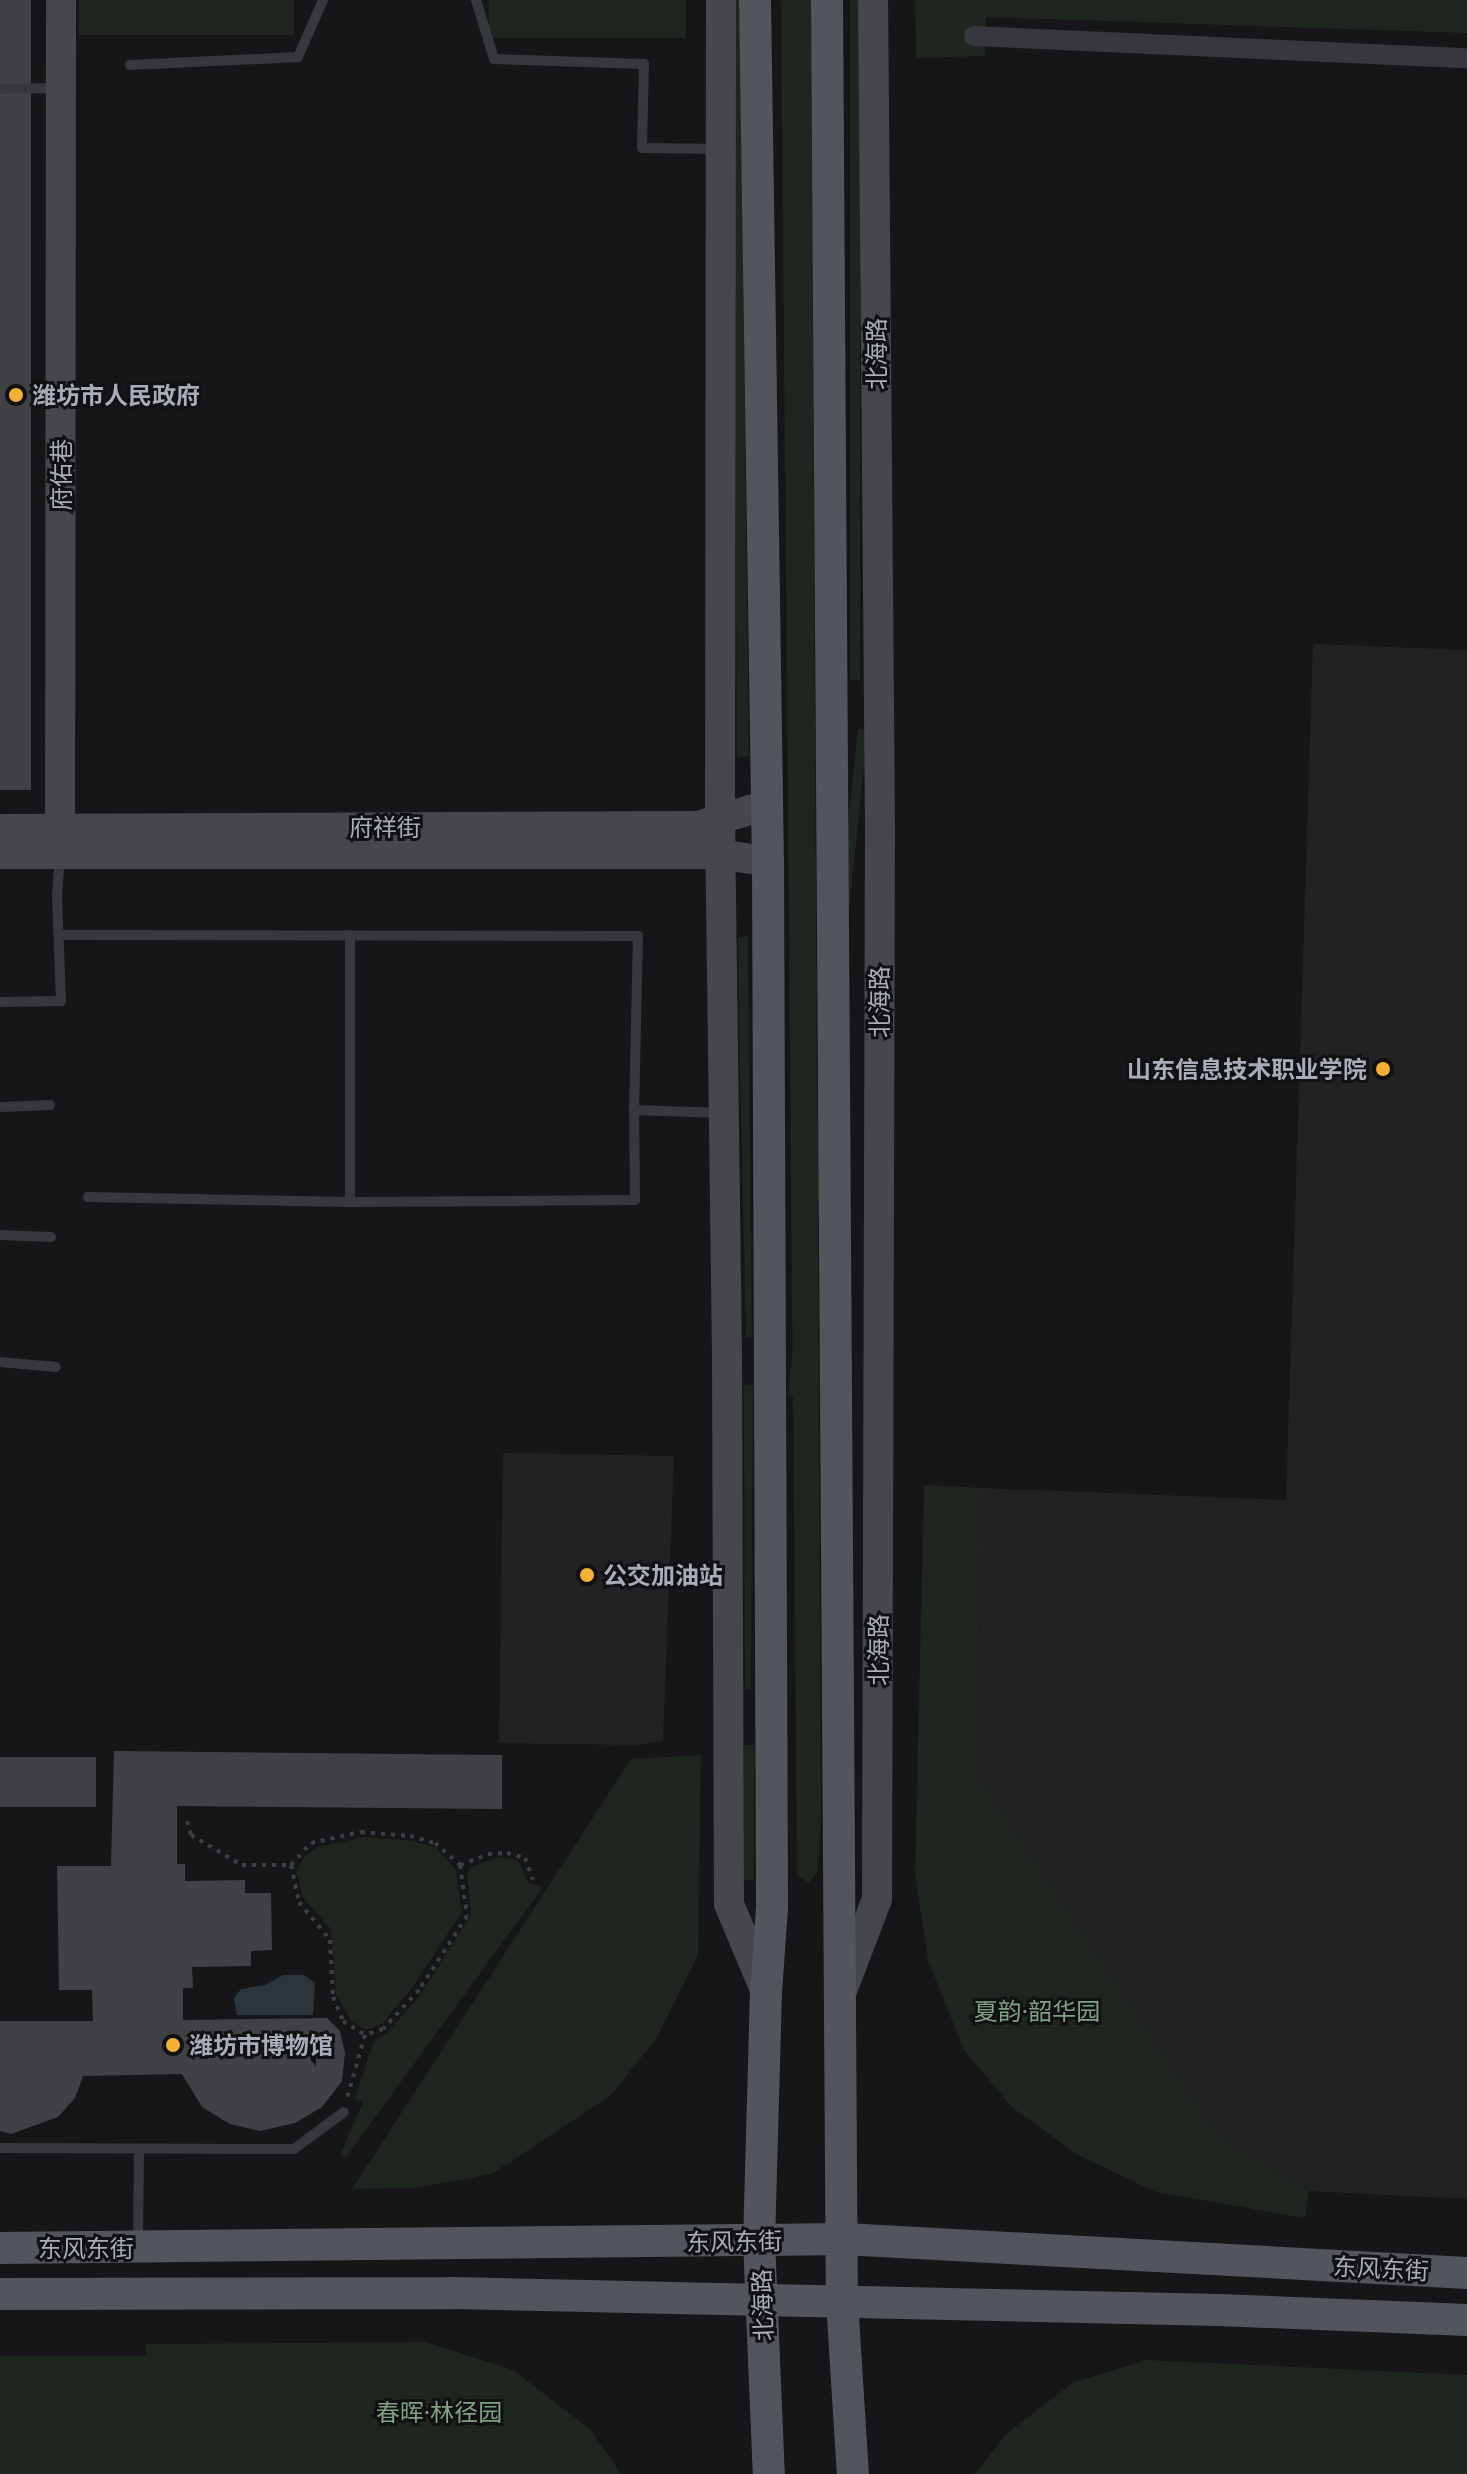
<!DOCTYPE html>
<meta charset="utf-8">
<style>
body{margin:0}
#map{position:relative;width:1467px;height:2474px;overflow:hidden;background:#161618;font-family:"Open Sans","Noto Sans SC",sans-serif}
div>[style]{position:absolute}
.built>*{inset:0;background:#222225}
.green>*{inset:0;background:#1e261f;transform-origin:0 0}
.water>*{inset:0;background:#2c353c}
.building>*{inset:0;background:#404145;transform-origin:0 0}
.path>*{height:4px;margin-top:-2px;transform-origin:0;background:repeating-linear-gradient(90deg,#3d3f44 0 4px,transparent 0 10px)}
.lane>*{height:10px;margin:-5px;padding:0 5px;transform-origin:5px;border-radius:5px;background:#37383d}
.street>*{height:20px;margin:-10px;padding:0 10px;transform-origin:10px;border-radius:10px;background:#37383d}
.secondary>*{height:30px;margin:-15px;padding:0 15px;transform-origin:15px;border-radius:15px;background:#45474d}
.primary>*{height:32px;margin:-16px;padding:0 16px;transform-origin:16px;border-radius:16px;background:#53555c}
.dots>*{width:22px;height:22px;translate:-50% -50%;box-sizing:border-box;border:4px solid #111113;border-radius:50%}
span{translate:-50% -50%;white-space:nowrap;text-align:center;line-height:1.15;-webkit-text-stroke:6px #111113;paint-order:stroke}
.street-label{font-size:24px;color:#a8adb8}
.poi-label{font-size:24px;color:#a8adb8;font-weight:700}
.left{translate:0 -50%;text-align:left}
.right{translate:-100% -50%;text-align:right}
.park-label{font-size:24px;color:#7fa381}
</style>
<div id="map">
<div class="built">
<div style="clip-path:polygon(1313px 644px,1467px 650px,1467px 2199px,1309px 2191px,1219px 2137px,977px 1776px,982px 1488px,1286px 1500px)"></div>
<div style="clip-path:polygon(503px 1453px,674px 1456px,663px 1741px,638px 1745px,499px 1743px)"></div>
</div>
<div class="green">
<div style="left:79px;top:0;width:215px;height:35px"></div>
<div style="left:489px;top:0;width:197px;height:38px"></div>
<div style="clip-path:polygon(733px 0,740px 0,749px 756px,737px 758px)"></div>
<div style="clip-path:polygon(781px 0,811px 0,821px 1810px,818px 1871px,809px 1883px,797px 1875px)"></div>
<div style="left:850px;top:0;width:10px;height:680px"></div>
<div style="clip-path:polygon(915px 0,1467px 0,1467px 33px,986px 17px,985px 56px,916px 58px)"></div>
<div style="left:858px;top:729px;width:10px;height:670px;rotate:6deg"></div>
<div style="clip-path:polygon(748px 936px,752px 1337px,746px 1337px,739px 1024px,738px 937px)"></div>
<div style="clip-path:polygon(753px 1384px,751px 1689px,745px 1689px,744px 1385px)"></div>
<div style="clip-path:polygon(924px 1485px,982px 1488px,977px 1776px,1219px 2137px,1309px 2191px,1305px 2218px,1156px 2192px,1078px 2155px,1012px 2107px,964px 2050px,928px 1960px,915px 1873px)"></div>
<div style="left:744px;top:1745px;width:10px;height:135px"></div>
<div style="clip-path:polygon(701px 1755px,698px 1955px,656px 2039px,611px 2095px,492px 2174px,413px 2188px,352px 2189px,631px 1759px)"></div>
<div style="clip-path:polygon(364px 1837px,413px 1841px,437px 1848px,456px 1870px,462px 1912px,411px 1989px,382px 2024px,366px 2030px,352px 2022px,336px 1994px,331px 1929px,303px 1898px,296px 1872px,304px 1857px,318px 1847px)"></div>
<div style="clip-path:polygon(499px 1857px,518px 1860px,528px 1883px,543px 1887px,346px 2157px,340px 2155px,363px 2102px,355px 2098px,374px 2041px,387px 2033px,421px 1994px,471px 1915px,467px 1874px,471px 1867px)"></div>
<div style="clip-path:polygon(426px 2342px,513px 2370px,591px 2430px,621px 2474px,0 2474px,0 2356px,145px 2356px,146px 2344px)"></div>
<div style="clip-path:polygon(1147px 2360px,1467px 2375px,1467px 2474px,975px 2474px,1007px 2433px,1074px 2382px)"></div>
</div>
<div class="water">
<div style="clip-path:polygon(283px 1975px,304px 1975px,315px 1983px,313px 2015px,237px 2015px,234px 1998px,241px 1989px,265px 1985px)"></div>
</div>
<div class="building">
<div style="left:0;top:0;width:31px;height:790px"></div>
<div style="clip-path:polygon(114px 1751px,502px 1755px,502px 1809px,177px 1806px,177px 1864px,185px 1864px,185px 1881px,245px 1880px,245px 1893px,271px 1893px,272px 1950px,251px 1951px,251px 1966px,192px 1967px,193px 1988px,183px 1988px,183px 2020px,327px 2018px,340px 2031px,345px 2053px,342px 2081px,322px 2107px,295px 2123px,260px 2131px,230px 2124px,202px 2107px,182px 2074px,83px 2076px,75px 2098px,58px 2117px,11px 2134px,0 2131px,0 2021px,93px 2021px,92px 1990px,59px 1990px,57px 1866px,111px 1866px)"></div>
<div style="left:0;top:1757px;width:96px;height:50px"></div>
</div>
<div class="path">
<div style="left:187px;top:1821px;width:15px;rotate:74deg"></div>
<div style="left:191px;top:1835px;width:59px;rotate:30.5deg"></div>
<div style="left:242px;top:1865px;width:49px"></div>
<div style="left:291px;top:1865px;width:30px;rotate:-48deg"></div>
<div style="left:311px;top:1843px;width:51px;rotate:-12.4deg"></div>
<div style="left:361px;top:1832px;width:49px;rotate:4.7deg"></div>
<div style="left:410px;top:1836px;width:26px;rotate:16deg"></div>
<div style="left:435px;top:1843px;width:33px;rotate:41deg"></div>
<div style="left:460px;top:1865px;width:51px;rotate:82.2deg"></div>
<div style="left:467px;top:1916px;width:88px;rotate:123deg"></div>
<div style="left:419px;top:1990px;width:53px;rotate:132.7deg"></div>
<div style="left:383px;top:2029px;width:19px;rotate:162deg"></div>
<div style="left:365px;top:2035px;width:66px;rotate:105.9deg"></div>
<div style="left:291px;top:1865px;width:38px;rotate:78deg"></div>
<div style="left:299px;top:1902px;width:49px;rotate:50.8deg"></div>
<div style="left:330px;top:1940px;width:57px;rotate:87deg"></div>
<div style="left:333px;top:1997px;width:26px;rotate:67deg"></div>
<div style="left:343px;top:2021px;width:26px;rotate:32deg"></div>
<div style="left:460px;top:1865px;width:30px;rotate:-21deg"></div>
<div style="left:488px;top:1854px;width:19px;rotate:-3deg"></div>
<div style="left:507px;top:1853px;width:19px;rotate:16deg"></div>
<div style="left:525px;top:1858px;width:23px;rotate:70deg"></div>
</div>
<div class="lane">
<div style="left:476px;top:0;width:62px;rotate:73deg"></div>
<div style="left:494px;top:59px;width:150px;rotate:1.9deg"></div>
<div style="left:644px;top:64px;width:84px;rotate:91.4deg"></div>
<div style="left:642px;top:148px;width:75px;rotate:0.8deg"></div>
<div style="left:130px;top:65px;width:168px;rotate:-2.7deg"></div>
<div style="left:298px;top:57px;width:62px;rotate:-66.3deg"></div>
<div style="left:0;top:89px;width:59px;rotate:-1deg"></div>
<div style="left:60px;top:935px;width:578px;rotate:0.1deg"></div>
<div style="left:638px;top:936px;width:174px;rotate:91.3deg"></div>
<div style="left:634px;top:1110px;width:88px;rotate:2deg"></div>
<div style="left:350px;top:935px;width:267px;rotate:90deg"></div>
<div style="left:350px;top:1202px;width:285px;rotate:-0.4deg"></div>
<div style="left:635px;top:1200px;width:90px;rotate:-90.6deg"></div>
<div style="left:0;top:1002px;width:61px;rotate:-0.9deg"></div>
<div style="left:61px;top:1001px;width:105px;rotate:-92.2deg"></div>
<div style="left:57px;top:896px;width:40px;rotate:-85.7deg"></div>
<div style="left:0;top:1107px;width:50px;rotate:-2.3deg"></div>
<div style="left:88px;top:1197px;width:262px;rotate:1.1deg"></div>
<div style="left:0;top:1235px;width:51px;rotate:2.2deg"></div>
<div style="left:0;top:1362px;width:56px;rotate:5.1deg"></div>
<div style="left:0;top:2148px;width:294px;rotate:0.2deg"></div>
<div style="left:294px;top:2149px;width:62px;rotate:-36.5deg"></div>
<div style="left:138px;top:2241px;width:91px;rotate:-89.4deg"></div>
</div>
<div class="street">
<div style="left:974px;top:36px;width:493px;rotate:2.6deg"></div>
</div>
<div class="secondary">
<div style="left:721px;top:0;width:821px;rotate:90.07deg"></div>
<div style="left:720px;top:821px;width:538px;rotate:89.25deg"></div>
<div style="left:727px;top:1359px;width:545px;rotate:89.79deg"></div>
<div style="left:729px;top:1904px;width:95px;rotate:67.2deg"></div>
<div style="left:0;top:829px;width:698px;rotate:-0.25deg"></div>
<div style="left:698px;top:826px;width:71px;rotate:-17.2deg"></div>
<div style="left:0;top:854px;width:721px"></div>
<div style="left:721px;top:854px;width:48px;rotate:9.7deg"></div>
<div style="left:60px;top:854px;width:854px;rotate:-89.93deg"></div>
<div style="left:842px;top:1991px;width:98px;rotate:-69.2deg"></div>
<div style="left:877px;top:1899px;width:1072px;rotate:-89.84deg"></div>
<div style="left:880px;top:827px;width:827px;rotate:-90.48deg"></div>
</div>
<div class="primary">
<div style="left:755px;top:0;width:862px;rotate:89.14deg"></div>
<div style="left:768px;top:862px;width:1045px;rotate:89.78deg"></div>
<div style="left:772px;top:1907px;width:85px;rotate:94deg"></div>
<div style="left:766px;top:1992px;width:248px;rotate:91.6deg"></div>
<div style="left:759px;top:2240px;width:234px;rotate:87.6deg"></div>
<div style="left:827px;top:0;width:2301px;rotate:89.63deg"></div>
<div style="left:842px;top:2301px;width:173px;rotate:86.4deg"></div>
<div style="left:0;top:2248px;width:844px;rotate:-0.61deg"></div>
<div style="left:844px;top:2239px;width:624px;rotate:3.12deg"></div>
<div style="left:0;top:2294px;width:452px;rotate:-0.1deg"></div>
<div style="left:452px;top:2293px;width:767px;rotate:1.27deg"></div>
<div style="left:1219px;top:2310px;width:248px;rotate:2.3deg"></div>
</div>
<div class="dots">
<div style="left:16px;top:395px;background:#f2b134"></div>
<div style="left:1383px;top:1069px;background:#f2b134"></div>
<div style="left:587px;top:1575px;background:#f2b134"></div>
<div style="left:173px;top:2045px;background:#f2b134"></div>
</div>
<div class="street-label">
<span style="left:876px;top:354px;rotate:-90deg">北海路</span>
<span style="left:61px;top:475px;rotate:-90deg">府佑巷</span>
<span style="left:385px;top:827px">府祥街</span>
<span style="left:879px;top:1002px;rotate:-90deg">北海路</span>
<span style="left:878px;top:1650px;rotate:-90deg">北海路</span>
<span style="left:734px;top:2241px;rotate:-1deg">东风东街</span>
<span style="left:86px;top:2248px">东风东街</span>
<span style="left:1381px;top:2268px;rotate:3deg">东风东街</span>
<span style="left:762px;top:2305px;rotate:-92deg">北海路</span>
</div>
<div class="poi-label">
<span class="left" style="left:32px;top:395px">潍坊市人民政府</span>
<span class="right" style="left:1367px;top:1069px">山东信息技术职业学院</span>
<span class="left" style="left:603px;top:1575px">公交加油站</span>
<span class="left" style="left:189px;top:2045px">潍坊市博物馆</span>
</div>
<div class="park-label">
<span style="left:1037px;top:2011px">夏韵·韶华园</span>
<span style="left:439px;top:2412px">春晖·林径园</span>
</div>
</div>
